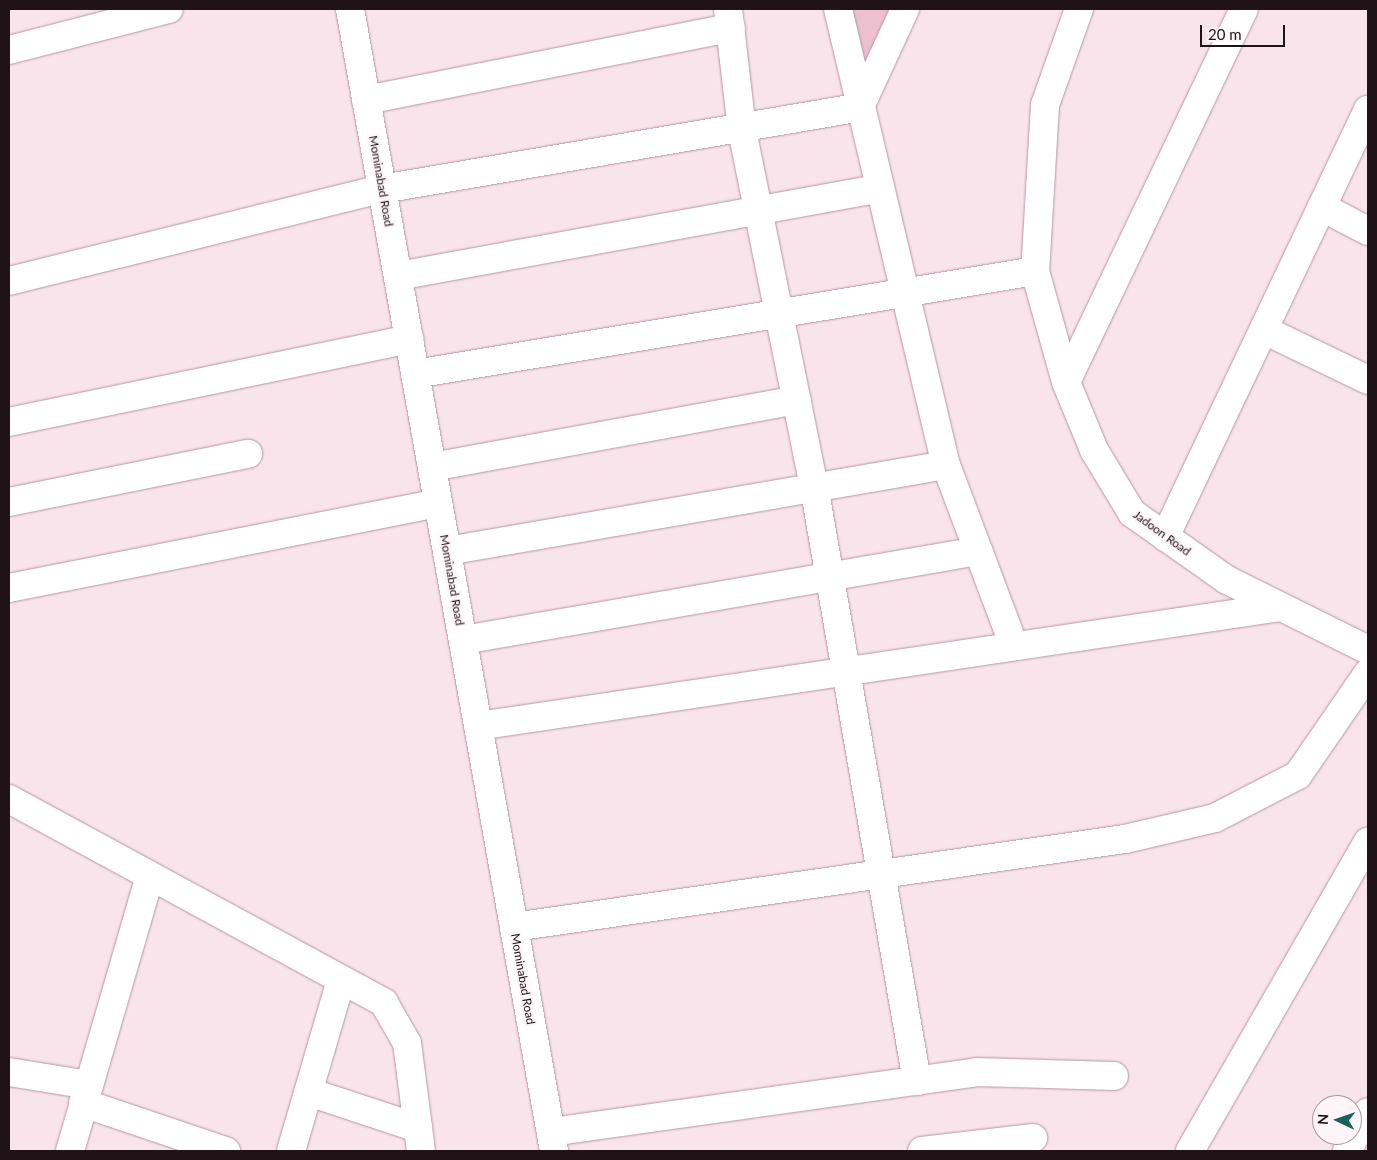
<!DOCTYPE html>
<style>
body{margin:0}
#map{position:relative;width:1377px;height:1160px;overflow:hidden;background:#fae4eb;font-family:Lato,sans-serif}
div>[style]{position:absolute}
.green>*{inset:0;background:#edc0cf}
.roads{filter:drop-shadow(0 0 1px #b895a1) drop-shadow(0 0 1px #b895a1)}
.minor>*{height:28px;margin:-14px;padding:0 14px;transform-origin:14px;border-radius:14px;background:#fff}
.major>*{height:28px;margin:-14px;padding:0 14px;transform-origin:14px;border-radius:14px;background:#fff}
span{translate:-50% -50%;white-space:nowrap;text-align:center;line-height:1.15;-webkit-text-stroke:4.5px #fdf5f8;paint-order:stroke}
.street-label{font-size:12px;color:#201318}
.frame{position:absolute;inset:0;border:10px solid #201318;pointer-events:none}
.north{position:absolute;left:1312px;top:1095px;width:50px;height:50px;box-sizing:border-box;background:#fdf5f8;border:1px solid #a59b9e;border-radius:50%;rotate:273deg;font-size:14px;font-weight:700;line-height:20px;text-align:center;color:#201318}
.north::after{content:'';display:block;margin:auto;width:18px;height:22px;background:#17635b;clip-path:polygon(50% 0,100% 100%,50% 72%,0 100%)}
.scale{position:absolute;left:1200px;top:25px;width:85px;height:22px;box-sizing:border-box;border:2px solid #201318;border-top:0;padding-left:6px;font-size:15px;line-height:18px;white-space:nowrap;color:#201318;-webkit-text-stroke:4px #fdf5f8;paint-order:stroke}
</style>
<div id="map">
<div class="green">
<div style="clip-path:polygon(838px 9px,905px 9px,860px 107px)"></div>
</div>
<div class="roads">
<div class="minor">
<div style="left:728px;top:9px;width:122px;rotate:83.4deg"></div>
<div style="left:742px;top:130px;width:363px;rotate:78.6deg"></div>
<div style="left:814px;top:486px;width:604px;rotate:80.18deg"></div>
<div style="left:838px;top:9px;width:469px;rotate:76.7deg"></div>
<div style="left:946px;top:465px;width:193px;rotate:69.4deg"></div>
<div style="left:1079px;top:9px;width:102px;rotate:109.5deg"></div>
<div style="left:1045px;top:105px;width:166px;rotate:93.4deg"></div>
<div style="left:1035px;top:271px;width:115px;rotate:74.4deg"></div>
<div style="left:1066px;top:382px;width:74px;rotate:67.6deg"></div>
<div style="left:1094px;top:450px;width:74px;rotate:58.9deg"></div>
<div style="left:1132px;top:513px;width:116px;rotate:35.2deg"></div>
<div style="left:1227px;top:580px;width:157px;rotate:26.4deg"></div>
<div style="left:9px;top:50px;width:165px;rotate:-14.4deg"></div>
<div style="left:366px;top:100px;width:372px;rotate:-11.2deg"></div>
<div style="left:1322px;top:207px;width:52px;rotate:27.6deg"></div>
<div style="left:398px;top:276px;width:489px;rotate:-10.3deg"></div>
<div style="left:9px;top:281px;width:384px;rotate:-13.9deg"></div>
<div style="left:382px;top:189px;width:485px;rotate:-9.7deg"></div>
<div style="left:860px;top:107px;width:108px;rotate:-65.3deg"></div>
<div style="left:1264px;top:330px;width:115px;rotate:25.7deg"></div>
<div style="left:415px;top:374px;width:628px;rotate:-9.43deg"></div>
<div style="left:1066px;top:382px;width:413px;rotate:-64.5deg"></div>
<div style="left:9px;top:422px;width:409px;rotate:-11.7deg"></div>
<div style="left:432px;top:467px;width:371px;rotate:-10.4deg"></div>
<div style="left:9px;top:502px;width:244px;rotate:-11.4deg"></div>
<div style="left:1165px;top:537px;width:473px;rotate:-64.6deg"></div>
<div style="left:447px;top:551px;width:506px;rotate:-9.78deg"></div>
<div style="left:9px;top:588px;width:437px;rotate:-11.2deg"></div>
<div style="left:463px;top:640px;width:523px;rotate:-9.8deg"></div>
<div style="left:478px;top:726px;width:812px;rotate:-8.43deg"></div>
<div style="left:9px;top:799px;width:427px;rotate:28.5deg"></div>
<div style="left:384px;top:1003px;width:46px;rotate:60.1deg"></div>
<div style="left:407px;top:1043px;width:109px;rotate:82.6deg"></div>
<div style="left:514px;top:927px;width:617px;rotate:-8.2deg"></div>
<div style="left:1125px;top:839px;width:92px;rotate:-13.1deg"></div>
<div style="left:1215px;top:818px;width:93px;rotate:-27.4deg"></div>
<div style="left:1298px;top:775px;width:124px;rotate:-55.5deg"></div>
<div style="left:9px;top:1072px;width:81px;rotate:9.2deg"></div>
<div style="left:309px;top:1092px;width:115px;rotate:18.3deg"></div>
<div style="left:83px;top:1103px;width:151px;rotate:18.6deg"></div>
<div style="left:551px;top:1132px;width:429px;rotate:-8deg"></div>
<div style="left:976px;top:1072px;width:138px;rotate:1.7deg"></div>
<div style="left:70px;top:1151px;width:286px;rotate:-73.8deg"></div>
<div style="left:291px;top:1151px;width:178px;rotate:-73.7deg"></div>
<div style="left:922px;top:1151px;width:112px;rotate:-6.7deg"></div>
<div style="left:1190px;top:1151px;width:357px;rotate:-60.1deg"></div>
<div style="left:1347px;top:1151px;width:44px;rotate:-61.7deg"></div>
</div>
<div class="major">
<div style="left:350px;top:9px;width:1160px;rotate:79.87deg"></div>
</div>
</div>
<div class="street-label">
<span style="left:381px;top:181px;rotate:80deg">Mominabad Road</span>
<span style="left:1162px;top:533px;rotate:36deg">Jadoon Road</span>
<span style="left:452px;top:580px;rotate:80deg">Mominabad Road</span>
<span style="left:523px;top:979px;rotate:80deg">Mominabad Road</span>
</div>
<div class="frame"></div>
<div class="north">N</div>
<div class="scale">20 m</div>
</div>
